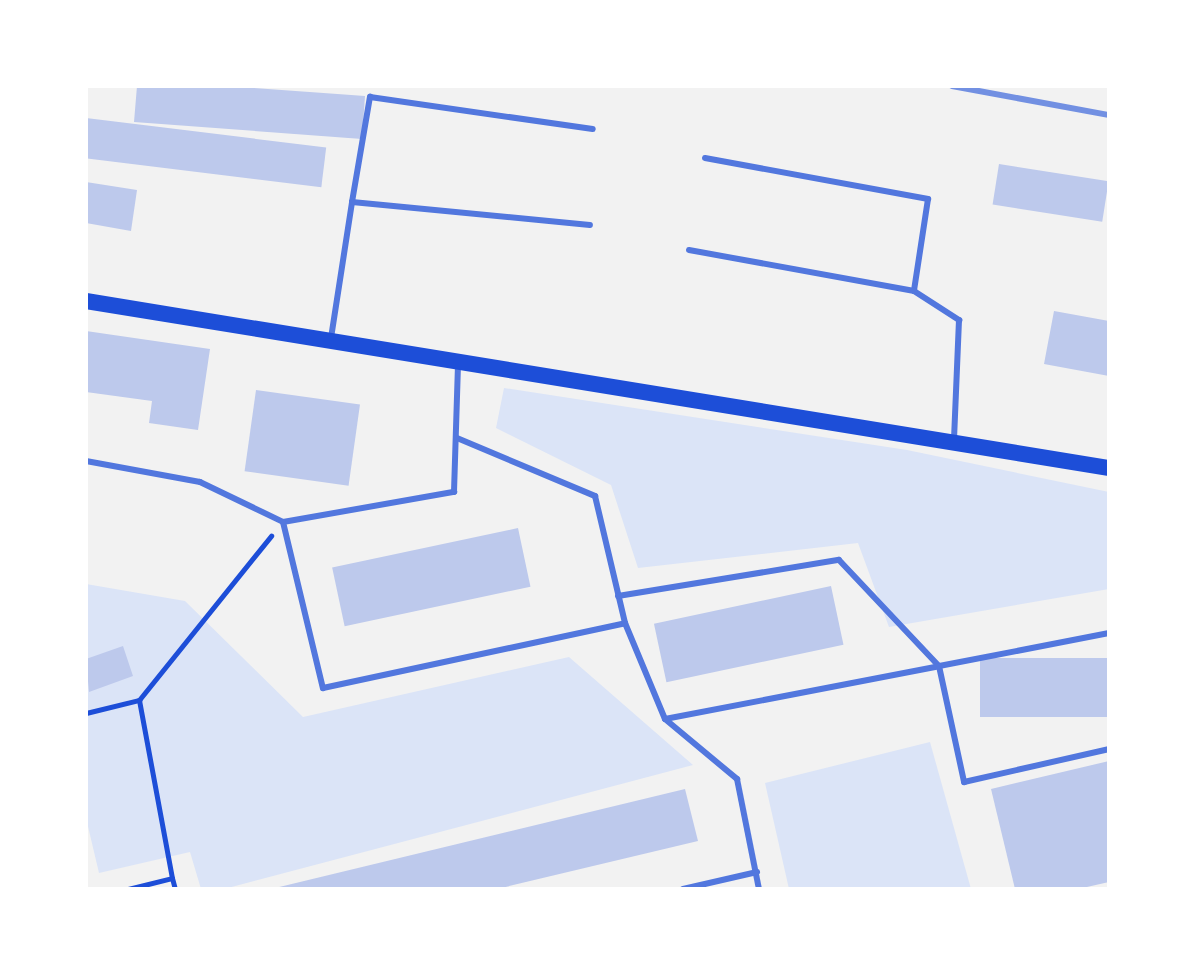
<!DOCTYPE html>
<style>
body{margin:0}
#map{position:relative;width:1195px;height:975px;overflow:hidden;background:#f2f2f2;font-family:"Fira Sans",sans-serif}
div>[style]{position:absolute}
.green>*{inset:0;background:#dbe4f7}
.building>*{inset:0;background:#bdc9ec;transform-origin:0 0}
.path>*{height:5px;margin:-2.5px;padding:0 2.5px;transform-origin:2.5px;border-radius:2.5px;background:#1d4ed8}
.service>*{height:6px;margin:-3px;padding:0 3px;transform-origin:3px;border-radius:3px;background:#5277de}
.secondary>*{height:16px;margin:-8px;padding:0 8px;transform-origin:8px;border-radius:8px;background:#1d4ed8}
.rail>*{height:6px;margin:-3px;padding:0 3px;transform-origin:3px;border-radius:3px;background:#7290e2}
span{translate:-50% -50%;white-space:nowrap;text-align:center;line-height:1.15;-webkit-text-stroke:6px #fff;paint-order:stroke}
.frame{position:absolute;inset:0;border:88px solid #fff;pointer-events:none}
</style>
<div id="map">
<div class="green">
<div style="clip-path:polygon(504px 388px,907px 450px,1109px 492px,1109px 589px,889px 627px,858px 543px,638px 568px,611px 485px,496px 428px)"></div>
<div style="clip-path:polygon(86px 584px,185px 601px,303px 717px,569px 657px,693px 765px,224px 889px,201px 889px,190px 852px,99px 873px,86px 818px)"></div>
<div style="clip-path:polygon(930px 742px,971px 889px,789px 889px,765px 783px)"></div>
</div>
<div class="building">
<div style="clip-path:polygon(137px 86px,228px 86px,365px 96px,362px 139px,134px 122px)"></div>
<div style="left:86px;top:118px;width:242px;height:40px;rotate:7deg"></div>
<div style="left:999px;top:164px;width:111px;height:41px;rotate:9deg"></div>
<div style="clip-path:polygon(86px 182px,137px 190px,131px 231px,86px 223px)"></div>
<div style="clip-path:polygon(1054px 311px,1109px 321px,1109px 376px,1044px 364px)"></div>
<div style="clip-path:polygon(86px 331px,210px 349px,198px 430px,149px 423px,152px 401px,86px 392px)"></div>
<div style="left:256px;top:390px;width:105px;height:82px;rotate:8deg"></div>
<div style="left:518px;top:528px;width:60px;height:190px;rotate:78deg"></div>
<div style="left:831px;top:586px;width:60px;height:181px;rotate:78deg"></div>
<div style="clip-path:polygon(123px 646px,133px 676px,89px 692px,86px 659px)"></div>
<div style="left:1109px;top:658px;width:59px;height:129px;rotate:90deg"></div>
<div style="clip-path:polygon(1109px 761px,1109px 882px,1078px 889px,1015px 889px,991px 789px)"></div>
<div style="clip-path:polygon(685px 789px,698px 841px,497px 889px,271px 889px)"></div>
</div>
<div class="path">
<div style="left:139px;top:700px;width:211px;rotate:-51.2deg"></div>
<div style="left:86px;top:713px;width:55px;rotate:-13.8deg"></div>
<div style="left:139px;top:700px;width:181px;rotate:79.5deg"></div>
<div style="left:128px;top:889px;width:45px;rotate:-14deg"></div>
<div style="left:172px;top:878px;width:11px;rotate:75deg"></div>
</div>
<div class="service">
<div style="left:705px;top:158px;width:227px;rotate:10.4deg"></div>
<div style="left:928px;top:199px;width:93px;rotate:98.7deg"></div>
<div style="left:914px;top:291px;width:54px;rotate:32.8deg"></div>
<div style="left:959px;top:320px;width:120px;rotate:92.4deg"></div>
<div style="left:352px;top:202px;width:107px;rotate:-80.3deg"></div>
<div style="left:370px;top:97px;width:225px;rotate:8.2deg"></div>
<div style="left:689px;top:250px;width:229px;rotate:10.3deg"></div>
<div style="left:331px;top:338px;width:138px;rotate:-81.2deg"></div>
<div style="left:352px;top:202px;width:239px;rotate:5.5deg"></div>
<div style="left:457px;top:438px;width:150px;rotate:22.8deg"></div>
<div style="left:595px;top:496px;width:130px;rotate:76.7deg"></div>
<div style="left:625px;top:623px;width:104px;rotate:67.4deg"></div>
<div style="left:665px;top:719px;width:94px;rotate:39.8deg"></div>
<div style="left:737px;top:779px;width:112px;rotate:78.7deg"></div>
<div style="left:86px;top:461px;width:116px;rotate:10.4deg"></div>
<div style="left:200px;top:482px;width:92px;rotate:25.7deg"></div>
<div style="left:283px;top:522px;width:174px;rotate:-10deg"></div>
<div style="left:454px;top:492px;width:128px;rotate:-88.2deg"></div>
<div style="left:283px;top:522px;width:171px;rotate:76.5deg"></div>
<div style="left:323px;top:688px;width:309px;rotate:-12.1deg"></div>
<div style="left:618px;top:596px;width:224px;rotate:-9.3deg"></div>
<div style="left:839px;top:560px;width:146px;rotate:46.7deg"></div>
<div style="left:1109px;top:633px;width:173px;rotate:169deg"></div>
<div style="left:939px;top:666px;width:119px;rotate:77.8deg"></div>
<div style="left:964px;top:782px;width:149px;rotate:-12.8deg"></div>
<div style="left:665px;top:719px;width:279px;rotate:-10.9deg"></div>
<div style="left:683px;top:889px;width:76px;rotate:-12.9deg"></div>
</div>
<div class="secondary">
<div style="left:86px;top:301px;width:1037px;rotate:9.27deg"></div>
</div>
<div class="rail">
<div style="left:952px;top:86px;width:160px;rotate:10.5deg"></div>
</div>
<div class="frame"></div>
</div>
